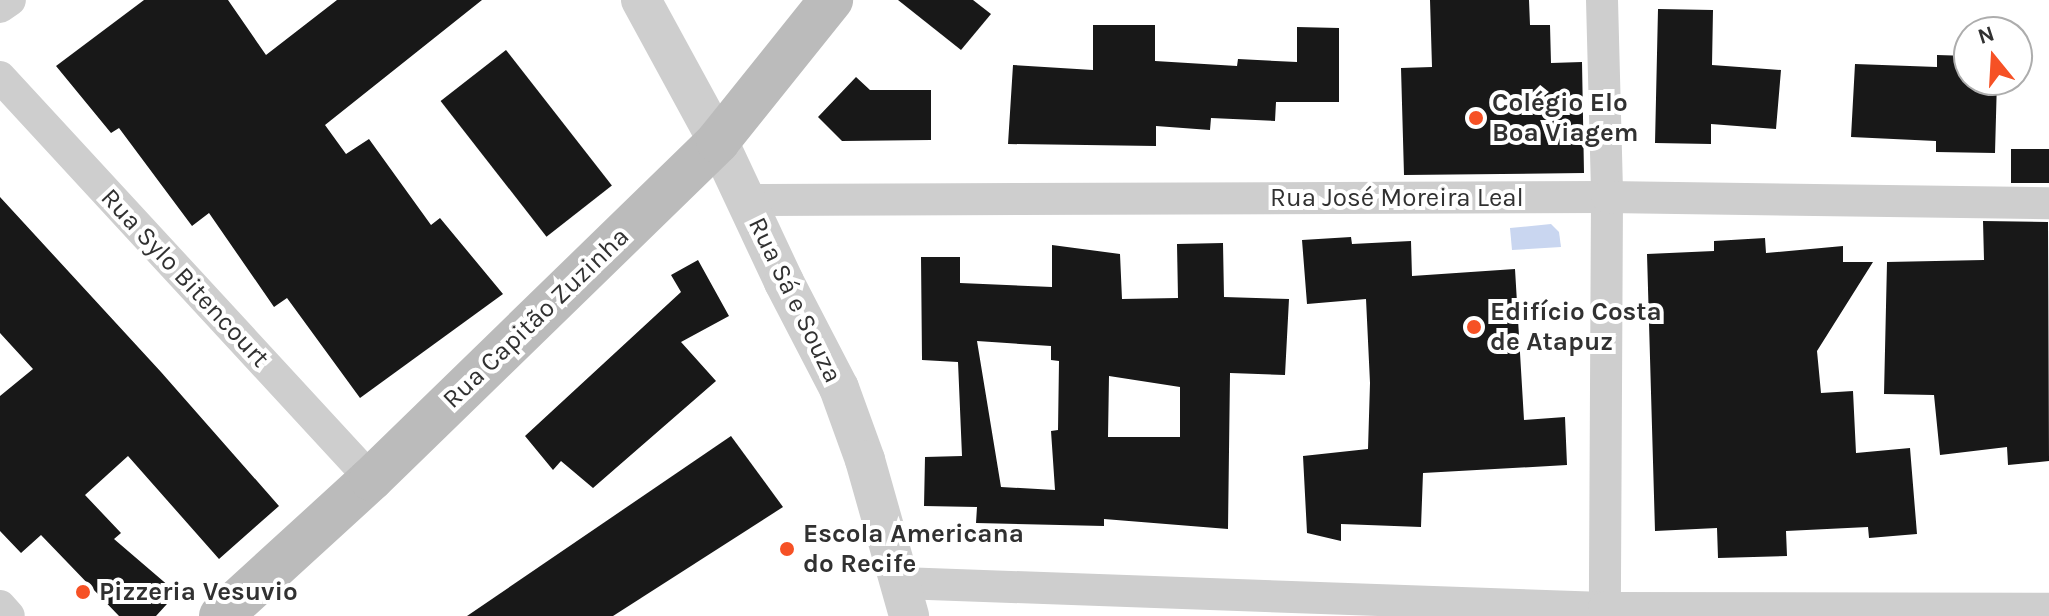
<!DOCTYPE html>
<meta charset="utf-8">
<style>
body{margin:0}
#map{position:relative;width:2049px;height:616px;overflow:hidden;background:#fff;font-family:Karla,sans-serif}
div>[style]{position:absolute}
.water>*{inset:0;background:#c9d6f0}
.building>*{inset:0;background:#181818;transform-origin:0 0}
.minor>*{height:32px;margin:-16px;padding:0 16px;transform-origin:16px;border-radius:16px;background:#cecece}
.tertiary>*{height:40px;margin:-20px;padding:0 20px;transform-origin:20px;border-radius:20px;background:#cecece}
.secondary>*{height:44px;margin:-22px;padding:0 22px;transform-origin:22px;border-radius:22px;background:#bbb}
.dots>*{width:22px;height:22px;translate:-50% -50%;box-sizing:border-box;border:4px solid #fff;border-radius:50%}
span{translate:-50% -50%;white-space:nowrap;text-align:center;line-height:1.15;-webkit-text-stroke:8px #fff;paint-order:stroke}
.poi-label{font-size:26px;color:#313131;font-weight:700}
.left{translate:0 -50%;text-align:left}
.street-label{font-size:26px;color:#313131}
.north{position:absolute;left:1953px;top:16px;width:80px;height:80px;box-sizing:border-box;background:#fff;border:2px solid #adadad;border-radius:50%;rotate:342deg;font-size:22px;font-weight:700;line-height:32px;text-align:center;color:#313131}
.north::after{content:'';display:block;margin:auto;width:28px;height:36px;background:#f65125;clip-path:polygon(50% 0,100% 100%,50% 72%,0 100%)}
</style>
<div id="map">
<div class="water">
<div style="clip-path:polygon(1551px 224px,1559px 232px,1561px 247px,1512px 250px,1510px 228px)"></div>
</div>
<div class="building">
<div style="clip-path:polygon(144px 0,228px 0,266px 55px,337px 0,482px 0,325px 125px,346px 154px,369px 139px,431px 225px,440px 218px,503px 294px,360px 398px,287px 298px,274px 307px,209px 213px,192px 226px,119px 128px,111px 133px,56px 66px)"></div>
<div style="clip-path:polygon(898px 0,973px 0,991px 14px,961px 50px)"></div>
<div style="clip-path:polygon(1430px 0,1529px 0,1530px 25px,1550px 25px,1551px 63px,1582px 62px,1584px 173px,1404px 175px,1401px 68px,1432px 67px)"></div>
<div style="clip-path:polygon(1658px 9px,1713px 10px,1712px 65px,1781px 70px,1776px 129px,1711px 124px,1711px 144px,1655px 143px)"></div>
<div style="clip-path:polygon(1093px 25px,1155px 25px,1155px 61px,1237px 66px,1238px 59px,1297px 62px,1297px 27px,1339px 28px,1339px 102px,1276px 102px,1275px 121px,1211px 118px,1210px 130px,1156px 126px,1156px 146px,1008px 144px,1013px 65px,1093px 70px)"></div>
<div style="left:506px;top:50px;width:172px;height:83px;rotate:52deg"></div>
<div style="clip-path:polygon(1937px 55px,1969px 56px,1969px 80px,1997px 80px,1995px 153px,1936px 152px,1936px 141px,1851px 137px,1855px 64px,1937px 67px)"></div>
<div style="clip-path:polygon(856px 77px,870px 90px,931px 90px,931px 140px,842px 141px,818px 117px)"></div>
<div style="left:2011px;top:149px;width:38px;height:34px"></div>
<div style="clip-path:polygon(0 197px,161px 372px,279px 506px,219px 559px,128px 456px,85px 495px,121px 533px,114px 539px,177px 593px,156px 616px,119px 616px,41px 535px,21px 553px,0 531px,0 396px,33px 369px,0 333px)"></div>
<div style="clip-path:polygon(1983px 221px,2048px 222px,2049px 461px,2008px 465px,2007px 447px,1940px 455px,1934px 395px,1884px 394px,1887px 262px,1984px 260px)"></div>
<div style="clip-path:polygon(1351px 237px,1352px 244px,1411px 241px,1412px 276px,1515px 269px,1524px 420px,1565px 417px,1567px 465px,1423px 473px,1421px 527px,1341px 524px,1341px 541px,1307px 533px,1303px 456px,1368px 449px,1370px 383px,1366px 299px,1307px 304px,1302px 240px)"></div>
<div style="clip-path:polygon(1765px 238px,1766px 253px,1843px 246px,1843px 262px,1873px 262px,1817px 351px,1821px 393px,1853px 391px,1856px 453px,1910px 448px,1917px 534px,1869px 538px,1868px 527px,1786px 531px,1787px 556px,1718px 558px,1717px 528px,1655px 531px,1647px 254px,1714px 251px,1714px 241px)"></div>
<div style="clip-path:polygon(evenodd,1223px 243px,1224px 297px,1289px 299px,1285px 375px,1230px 373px,1228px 529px,1104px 519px,1104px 526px,976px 523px,977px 507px,924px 506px,925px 457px,962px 456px,958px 362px,922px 360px,921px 257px,960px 257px,960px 283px,1052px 287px,1052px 245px,1120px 254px,1122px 299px,1178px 298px,1177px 244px,1223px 243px,977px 341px,1051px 346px,1051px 360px,1059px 361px,1058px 430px,1051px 431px,1055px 490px,1001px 487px,977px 341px,1223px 243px,1109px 376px,1180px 387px,1180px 437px,1108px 437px,1109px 376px)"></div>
<div style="clip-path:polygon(698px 260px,729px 316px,681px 342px,716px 381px,593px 488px,561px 461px,553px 470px,525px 436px,681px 292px,671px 275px)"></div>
<div style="clip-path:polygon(731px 436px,783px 507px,613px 616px,467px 616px)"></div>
</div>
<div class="minor">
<div style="left:1602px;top:0;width:197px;rotate:88.5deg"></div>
<div style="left:1607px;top:197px;width:419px;rotate:90.3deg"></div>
<div style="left:0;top:7px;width:12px;rotate:-35deg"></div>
<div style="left:0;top:77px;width:547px;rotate:47.3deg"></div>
<div style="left:745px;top:200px;width:862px;rotate:-0.2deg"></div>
<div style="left:1607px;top:197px;width:442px;rotate:0.8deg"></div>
<div style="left:901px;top:583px;width:703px;rotate:2.04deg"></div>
<div style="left:1604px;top:608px;width:445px;rotate:0.1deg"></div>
<div style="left:0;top:606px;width:13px;rotate:48deg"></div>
</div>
<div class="tertiary">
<div style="left:641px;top:0;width:161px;rotate:61.4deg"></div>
<div style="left:718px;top:141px;width:156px;rotate:64.9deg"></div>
<div style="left:784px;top:282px;width:119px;rotate:62.6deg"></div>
<div style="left:839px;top:388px;width:77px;rotate:70.1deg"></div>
<div style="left:865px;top:460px;width:162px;rotate:74.2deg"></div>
</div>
<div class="secondary">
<div style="left:221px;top:616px;width:203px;rotate:-42.4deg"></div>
<div style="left:371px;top:479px;width:484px;rotate:-44.2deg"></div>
<div style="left:718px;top:141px;width:181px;rotate:-51.3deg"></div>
</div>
<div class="dots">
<div style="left:1476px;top:118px;background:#f65125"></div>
<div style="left:1474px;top:327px;background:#f65125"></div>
<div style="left:787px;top:549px;background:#f65125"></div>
<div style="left:83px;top:592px;background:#f65125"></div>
</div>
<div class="poi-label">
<span class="left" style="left:1492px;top:118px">Colégio Elo<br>Boa Viagem</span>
<span class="left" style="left:1490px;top:327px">Edifício Costa<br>de Atapuz</span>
<span class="left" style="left:803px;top:549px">Escola Americana<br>do Recife</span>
<span class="left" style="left:99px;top:592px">Pizzeria Vesuvio</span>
</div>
<div class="street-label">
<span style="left:1397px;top:198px">Rua José Moreira Leal</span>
<span style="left:185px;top:278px;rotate:47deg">Rua Sylo Bitencourt</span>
<span style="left:795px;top:300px;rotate:64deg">Rua Sá e Souza</span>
<span style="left:536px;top:318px;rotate:-44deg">Rua Capitão Zuzinha</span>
</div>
<div class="north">N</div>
</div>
